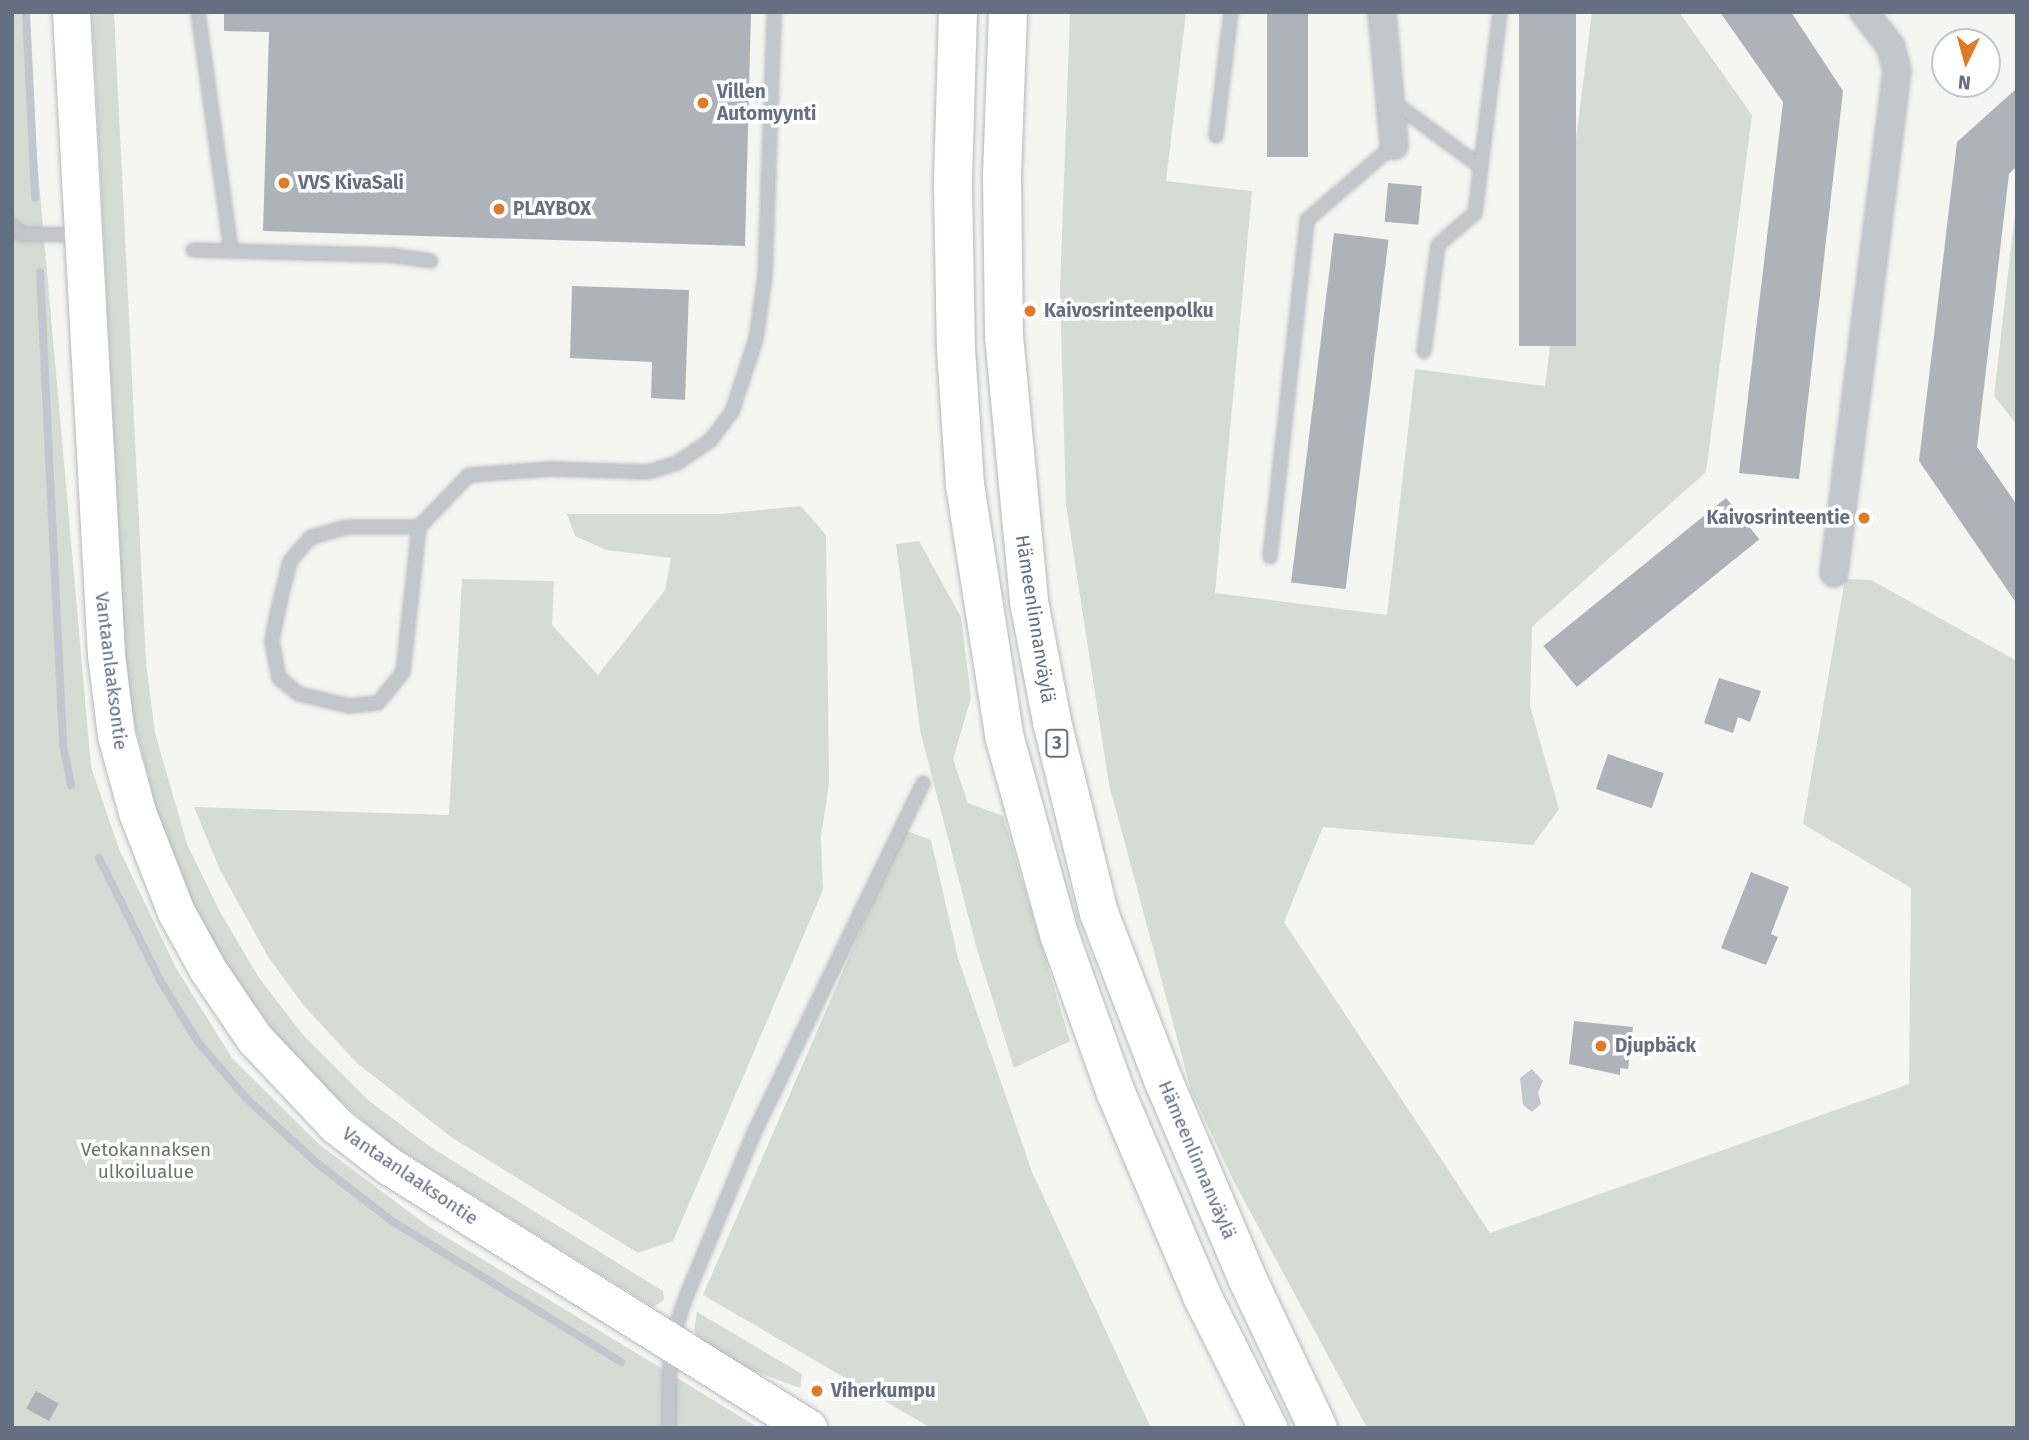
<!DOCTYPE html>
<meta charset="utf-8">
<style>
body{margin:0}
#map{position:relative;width:2029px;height:1440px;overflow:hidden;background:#f5f6f2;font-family:"Fira Sans",sans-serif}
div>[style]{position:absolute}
.green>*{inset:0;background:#d5dcd3}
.water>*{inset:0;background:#c0c7ce}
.stream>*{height:8px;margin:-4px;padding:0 4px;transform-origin:4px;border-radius:4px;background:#c0c7ce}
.building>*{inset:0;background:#aeb3ba;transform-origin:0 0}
.roads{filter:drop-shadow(0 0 2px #b6b8be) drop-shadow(0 0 2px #b6b8be)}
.lane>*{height:12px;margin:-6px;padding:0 6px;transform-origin:6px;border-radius:6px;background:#c3c6ca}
.street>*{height:26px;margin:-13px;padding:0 13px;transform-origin:13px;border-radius:13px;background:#c3c6ca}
.secondary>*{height:37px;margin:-18.5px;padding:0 18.5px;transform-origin:18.5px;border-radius:18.5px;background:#fff}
.highway>*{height:38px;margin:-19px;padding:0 19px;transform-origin:19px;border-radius:19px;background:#fff}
.dots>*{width:19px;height:19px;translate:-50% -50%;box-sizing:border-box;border:4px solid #fff;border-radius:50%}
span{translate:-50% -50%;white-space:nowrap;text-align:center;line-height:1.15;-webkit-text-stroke:7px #fff;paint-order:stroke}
.shield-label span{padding:2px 5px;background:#fff;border:2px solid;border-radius:5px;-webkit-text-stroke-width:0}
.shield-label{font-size:18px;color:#656f82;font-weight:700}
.poi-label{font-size:19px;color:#656f82;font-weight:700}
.left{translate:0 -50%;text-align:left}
.right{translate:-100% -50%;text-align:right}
.street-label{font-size:19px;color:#656f82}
.park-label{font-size:19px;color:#647a64}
.frame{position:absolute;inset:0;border:14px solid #656f82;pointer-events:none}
.north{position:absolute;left:1931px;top:28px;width:70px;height:70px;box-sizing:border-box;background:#fff;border:2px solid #c1c5cd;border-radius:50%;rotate:185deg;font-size:19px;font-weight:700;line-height:28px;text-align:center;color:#656f82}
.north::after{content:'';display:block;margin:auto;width:24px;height:32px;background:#de7b29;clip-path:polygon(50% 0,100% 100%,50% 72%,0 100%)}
</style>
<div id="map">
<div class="green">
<div style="clip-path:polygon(12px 12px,24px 12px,91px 767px,119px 849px,176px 968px,232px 1058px,320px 1145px,428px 1226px,759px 1428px,12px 1428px)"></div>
<div style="clip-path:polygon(92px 12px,114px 12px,146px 663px,155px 733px,187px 844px,219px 910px,259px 978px,304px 1036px,368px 1100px,429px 1146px,663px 1291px,664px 1300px,653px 1307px,392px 1145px,332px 1094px,282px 1042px,238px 984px,198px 917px,163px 836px,127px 693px)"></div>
<div style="clip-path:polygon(1070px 12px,1186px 12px,1166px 181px,1252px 191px,1215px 593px,1387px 615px,1415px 369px,1545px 386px,1592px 12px,1679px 12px,1752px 115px,1706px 472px,1532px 627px,1530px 706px,1559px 809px,1533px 845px,1323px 827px,1284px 922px,1490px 1233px,1909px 1084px,1911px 888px,1803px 824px,1845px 579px,1871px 580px,2017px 661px,2017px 1428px,1367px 1428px,1233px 1180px,1191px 1090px,1109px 784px,1066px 505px,1060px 290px)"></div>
<div style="clip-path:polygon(2017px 196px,2017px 425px,1994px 396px)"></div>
<div style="clip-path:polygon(801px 506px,826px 535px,829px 783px,821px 837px,823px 890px,673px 1241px,638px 1253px,451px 1137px,357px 1063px,303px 1005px,267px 955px,220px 870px,194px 807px,449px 815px,462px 579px,554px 581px,552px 625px,598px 675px,665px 590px,671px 558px,606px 550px,575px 536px,567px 514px,720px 514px)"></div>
<div style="clip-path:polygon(919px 541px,961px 617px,971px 698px,953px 759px,968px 803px,1003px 816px,1070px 1041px,1014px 1068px,976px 946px,920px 730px,896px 544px)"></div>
<div style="clip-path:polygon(904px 830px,931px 840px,958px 958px,1032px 1172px,1151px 1428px,931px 1428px,703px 1295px)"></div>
<div style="clip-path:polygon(697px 1312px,802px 1374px,800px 1388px,746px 1368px,702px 1342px,694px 1330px)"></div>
</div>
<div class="water">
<div style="clip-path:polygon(1532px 1069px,1543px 1081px,1538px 1092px,1541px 1104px,1532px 1112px,1523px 1105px,1520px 1078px)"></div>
</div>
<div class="stream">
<div style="left:26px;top:12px;width:186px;rotate:87.2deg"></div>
<div style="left:40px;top:272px;width:474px;rotate:87.2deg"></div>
<div style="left:63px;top:745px;width:41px;rotate:78.7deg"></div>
<div style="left:99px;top:858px;width:136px;rotate:63.4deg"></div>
<div style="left:160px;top:980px;width:73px;rotate:58.5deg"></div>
<div style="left:198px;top:1042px;width:74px;rotate:49.4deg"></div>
<div style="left:246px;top:1098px;width:98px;rotate:42.5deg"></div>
<div style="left:318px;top:1164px;width:93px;rotate:37.6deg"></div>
<div style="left:392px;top:1221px;width:269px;rotate:31.6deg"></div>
</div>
<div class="building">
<div style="clip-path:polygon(224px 12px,751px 12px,745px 246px,263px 231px,269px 32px,224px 31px)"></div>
<div style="left:1267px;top:12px;width:41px;height:145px"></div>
<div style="left:1519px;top:12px;width:57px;height:334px"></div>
<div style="clip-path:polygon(1720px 12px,1791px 12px,1843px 91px,1799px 479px,1739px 473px,1783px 102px)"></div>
<div style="clip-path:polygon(2017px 88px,2017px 166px,2009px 174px,1977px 447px,2017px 505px,2017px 604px,1919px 461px,1957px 142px)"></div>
<div style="left:1388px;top:183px;width:34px;height:39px;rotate:5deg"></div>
<div style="left:1334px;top:233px;width:55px;height:352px;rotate:7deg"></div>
<div style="clip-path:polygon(572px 286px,689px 290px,685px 400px,651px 398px,652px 362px,570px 358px)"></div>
<div style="left:1726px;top:498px;width:53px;height:235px;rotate:51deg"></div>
<div style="clip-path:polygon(1719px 678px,1761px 691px,1750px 722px,1738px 717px,1733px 733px,1704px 723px)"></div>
<div style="left:1608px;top:754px;width:59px;height:37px;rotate:19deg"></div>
<div style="clip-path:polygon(1751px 872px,1789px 887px,1771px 934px,1778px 937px,1766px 965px,1721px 948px)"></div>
<div style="clip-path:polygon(1574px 1021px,1633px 1027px,1628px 1069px,1620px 1068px,1620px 1075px,1569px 1064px)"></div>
<div style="left:36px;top:1391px;width:26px;height:20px;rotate:29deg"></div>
</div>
<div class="roads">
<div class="lane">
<div style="left:198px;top:12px;width:241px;rotate:82.1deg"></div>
<div style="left:1393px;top:102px;width:109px;rotate:36.5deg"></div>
<div style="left:1216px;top:136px;width:125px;rotate:-83.1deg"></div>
<div style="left:12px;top:225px;width:13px;rotate:45deg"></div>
<div style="left:21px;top:234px;width:59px;rotate:1deg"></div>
<div style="left:193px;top:250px;width:197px;rotate:1.5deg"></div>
<div style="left:390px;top:255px;width:41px;rotate:8.3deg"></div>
<div style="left:1424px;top:351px;width:107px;rotate:-82.5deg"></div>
<div style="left:1438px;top:245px;width:49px;rotate:-40.9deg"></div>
<div style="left:1475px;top:213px;width:203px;rotate:-82.9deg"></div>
<div style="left:419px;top:527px;width:72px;rotate:180deg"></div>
<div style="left:347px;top:527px;width:37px;rotate:164deg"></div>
<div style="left:311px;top:537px;width:32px;rotate:131deg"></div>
<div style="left:290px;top:561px;width:50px;rotate:103.8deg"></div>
<div style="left:278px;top:610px;width:33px;rotate:101deg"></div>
<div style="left:272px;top:642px;width:37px;rotate:79deg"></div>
<div style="left:279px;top:678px;width:26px;rotate:39deg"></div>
<div style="left:299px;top:694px;width:51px;rotate:13.5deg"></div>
<div style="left:349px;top:706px;width:29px;rotate:-6deg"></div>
<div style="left:378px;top:703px;width:40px;rotate:-51deg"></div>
<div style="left:403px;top:672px;width:146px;rotate:-83.7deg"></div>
<div style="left:419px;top:527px;width:72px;rotate:-46.1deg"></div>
<div style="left:469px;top:475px;width:82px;rotate:-4.2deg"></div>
<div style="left:551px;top:469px;width:97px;rotate:1.8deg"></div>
<div style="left:648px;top:472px;width:30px;rotate:-17deg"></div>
<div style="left:677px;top:463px;width:40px;rotate:-34deg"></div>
<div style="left:710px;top:441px;width:36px;rotate:-53deg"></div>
<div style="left:732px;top:412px;width:77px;rotate:-71.8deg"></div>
<div style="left:756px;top:339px;width:64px;rotate:-81.9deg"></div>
<div style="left:765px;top:276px;width:264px;rotate:-88deg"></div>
<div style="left:1270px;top:557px;width:339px;rotate:-83.7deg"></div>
<div style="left:1307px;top:220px;width:115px;rotate:-40.8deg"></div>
<div style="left:669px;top:1428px;width:84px;rotate:-89.3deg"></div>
<div style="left:670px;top:1344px;width:50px;rotate:-71.2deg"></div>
<div style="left:686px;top:1297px;width:175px;rotate:-67.5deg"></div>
<div style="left:753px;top:1135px;width:391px;rotate:-64.2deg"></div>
</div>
<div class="street">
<div style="left:1382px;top:12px;width:134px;rotate:84.8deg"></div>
<div style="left:1834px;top:573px;width:506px;rotate:-82.85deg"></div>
<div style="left:1897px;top:71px;width:25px;rotate:-104deg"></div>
<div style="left:1891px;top:47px;width:44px;rotate:-127.6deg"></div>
</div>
<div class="secondary">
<div style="left:71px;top:12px;width:643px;rotate:86.88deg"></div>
<div style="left:106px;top:654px;width:82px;rotate:83deg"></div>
<div style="left:116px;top:735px;width:80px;rotate:74.7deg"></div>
<div style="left:137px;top:812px;width:107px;rotate:68.7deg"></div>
<div style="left:176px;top:912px;width:66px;rotate:61.1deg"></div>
<div style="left:208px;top:970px;width:82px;rotate:55.9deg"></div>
<div style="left:254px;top:1038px;width:121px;rotate:46.7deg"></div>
<div style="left:337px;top:1126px;width:66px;rotate:37.6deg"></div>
<div style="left:389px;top:1166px;width:494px;rotate:32deg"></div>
</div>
<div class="highway">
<div style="left:958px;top:12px;width:172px;rotate:91.7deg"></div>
<div style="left:953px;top:184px;width:165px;rotate:89deg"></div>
<div style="left:956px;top:349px;width:136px;rotate:86.2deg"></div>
<div style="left:965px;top:485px;width:257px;rotate:81.1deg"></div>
<div style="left:1005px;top:739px;width:202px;rotate:74.5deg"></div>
<div style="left:1059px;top:934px;width:169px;rotate:70.3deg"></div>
<div style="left:1116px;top:1093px;width:220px;rotate:67deg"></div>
<div style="left:1202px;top:1296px;width:148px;rotate:63.4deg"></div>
<div style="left:1008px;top:12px;width:164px;rotate:92.1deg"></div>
<div style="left:1002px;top:176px;width:160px;rotate:89.3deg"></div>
<div style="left:1004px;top:336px;width:267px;rotate:84.6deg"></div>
<div style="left:1029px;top:602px;width:122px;rotate:79.1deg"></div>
<div style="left:1052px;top:722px;width:197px;rotate:76.2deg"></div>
<div style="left:1099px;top:913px;width:181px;rotate:69deg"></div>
<div style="left:1164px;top:1082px;width:213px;rotate:67deg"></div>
<div style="left:1247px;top:1278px;width:166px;rotate:64.7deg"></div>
</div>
</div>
<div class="dots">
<div style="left:703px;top:103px;background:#de7b29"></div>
<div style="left:284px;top:183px;background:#de7b29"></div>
<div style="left:499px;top:209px;background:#de7b29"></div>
<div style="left:1030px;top:311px;background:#de7b29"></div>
<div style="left:1864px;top:518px;background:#de7b29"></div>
<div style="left:1601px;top:1046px;background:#de7b29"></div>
<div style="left:817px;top:1391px;background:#de7b29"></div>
</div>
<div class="shield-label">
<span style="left:1057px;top:743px">3</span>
</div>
<div class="poi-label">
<span class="left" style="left:717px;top:103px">Villen<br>Automyynti</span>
<span class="left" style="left:298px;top:183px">VVS KivaSali</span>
<span class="left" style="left:513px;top:209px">PLAYBOX</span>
<span class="left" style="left:1044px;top:311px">Kaivosrinteenpolku</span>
<span class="right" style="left:1850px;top:518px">Kaivosrinteentie</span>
<span class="left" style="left:1615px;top:1046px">Djupbäck</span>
<span class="left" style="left:831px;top:1391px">Viherkumpu</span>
</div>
<div class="street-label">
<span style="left:1035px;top:619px;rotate:81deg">Hämeenlinnanväylä</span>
<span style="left:111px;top:671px;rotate:83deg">Vantaanlaaksontie</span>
<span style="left:1197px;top:1160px;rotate:67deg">Hämeenlinnanväylä</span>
<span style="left:410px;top:1176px;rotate:34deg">Vantaanlaaksontie</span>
</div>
<div class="park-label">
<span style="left:146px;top:1161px">Vetokannaksen<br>ulkoilualue</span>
</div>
<div class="frame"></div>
<div class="north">N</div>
</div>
